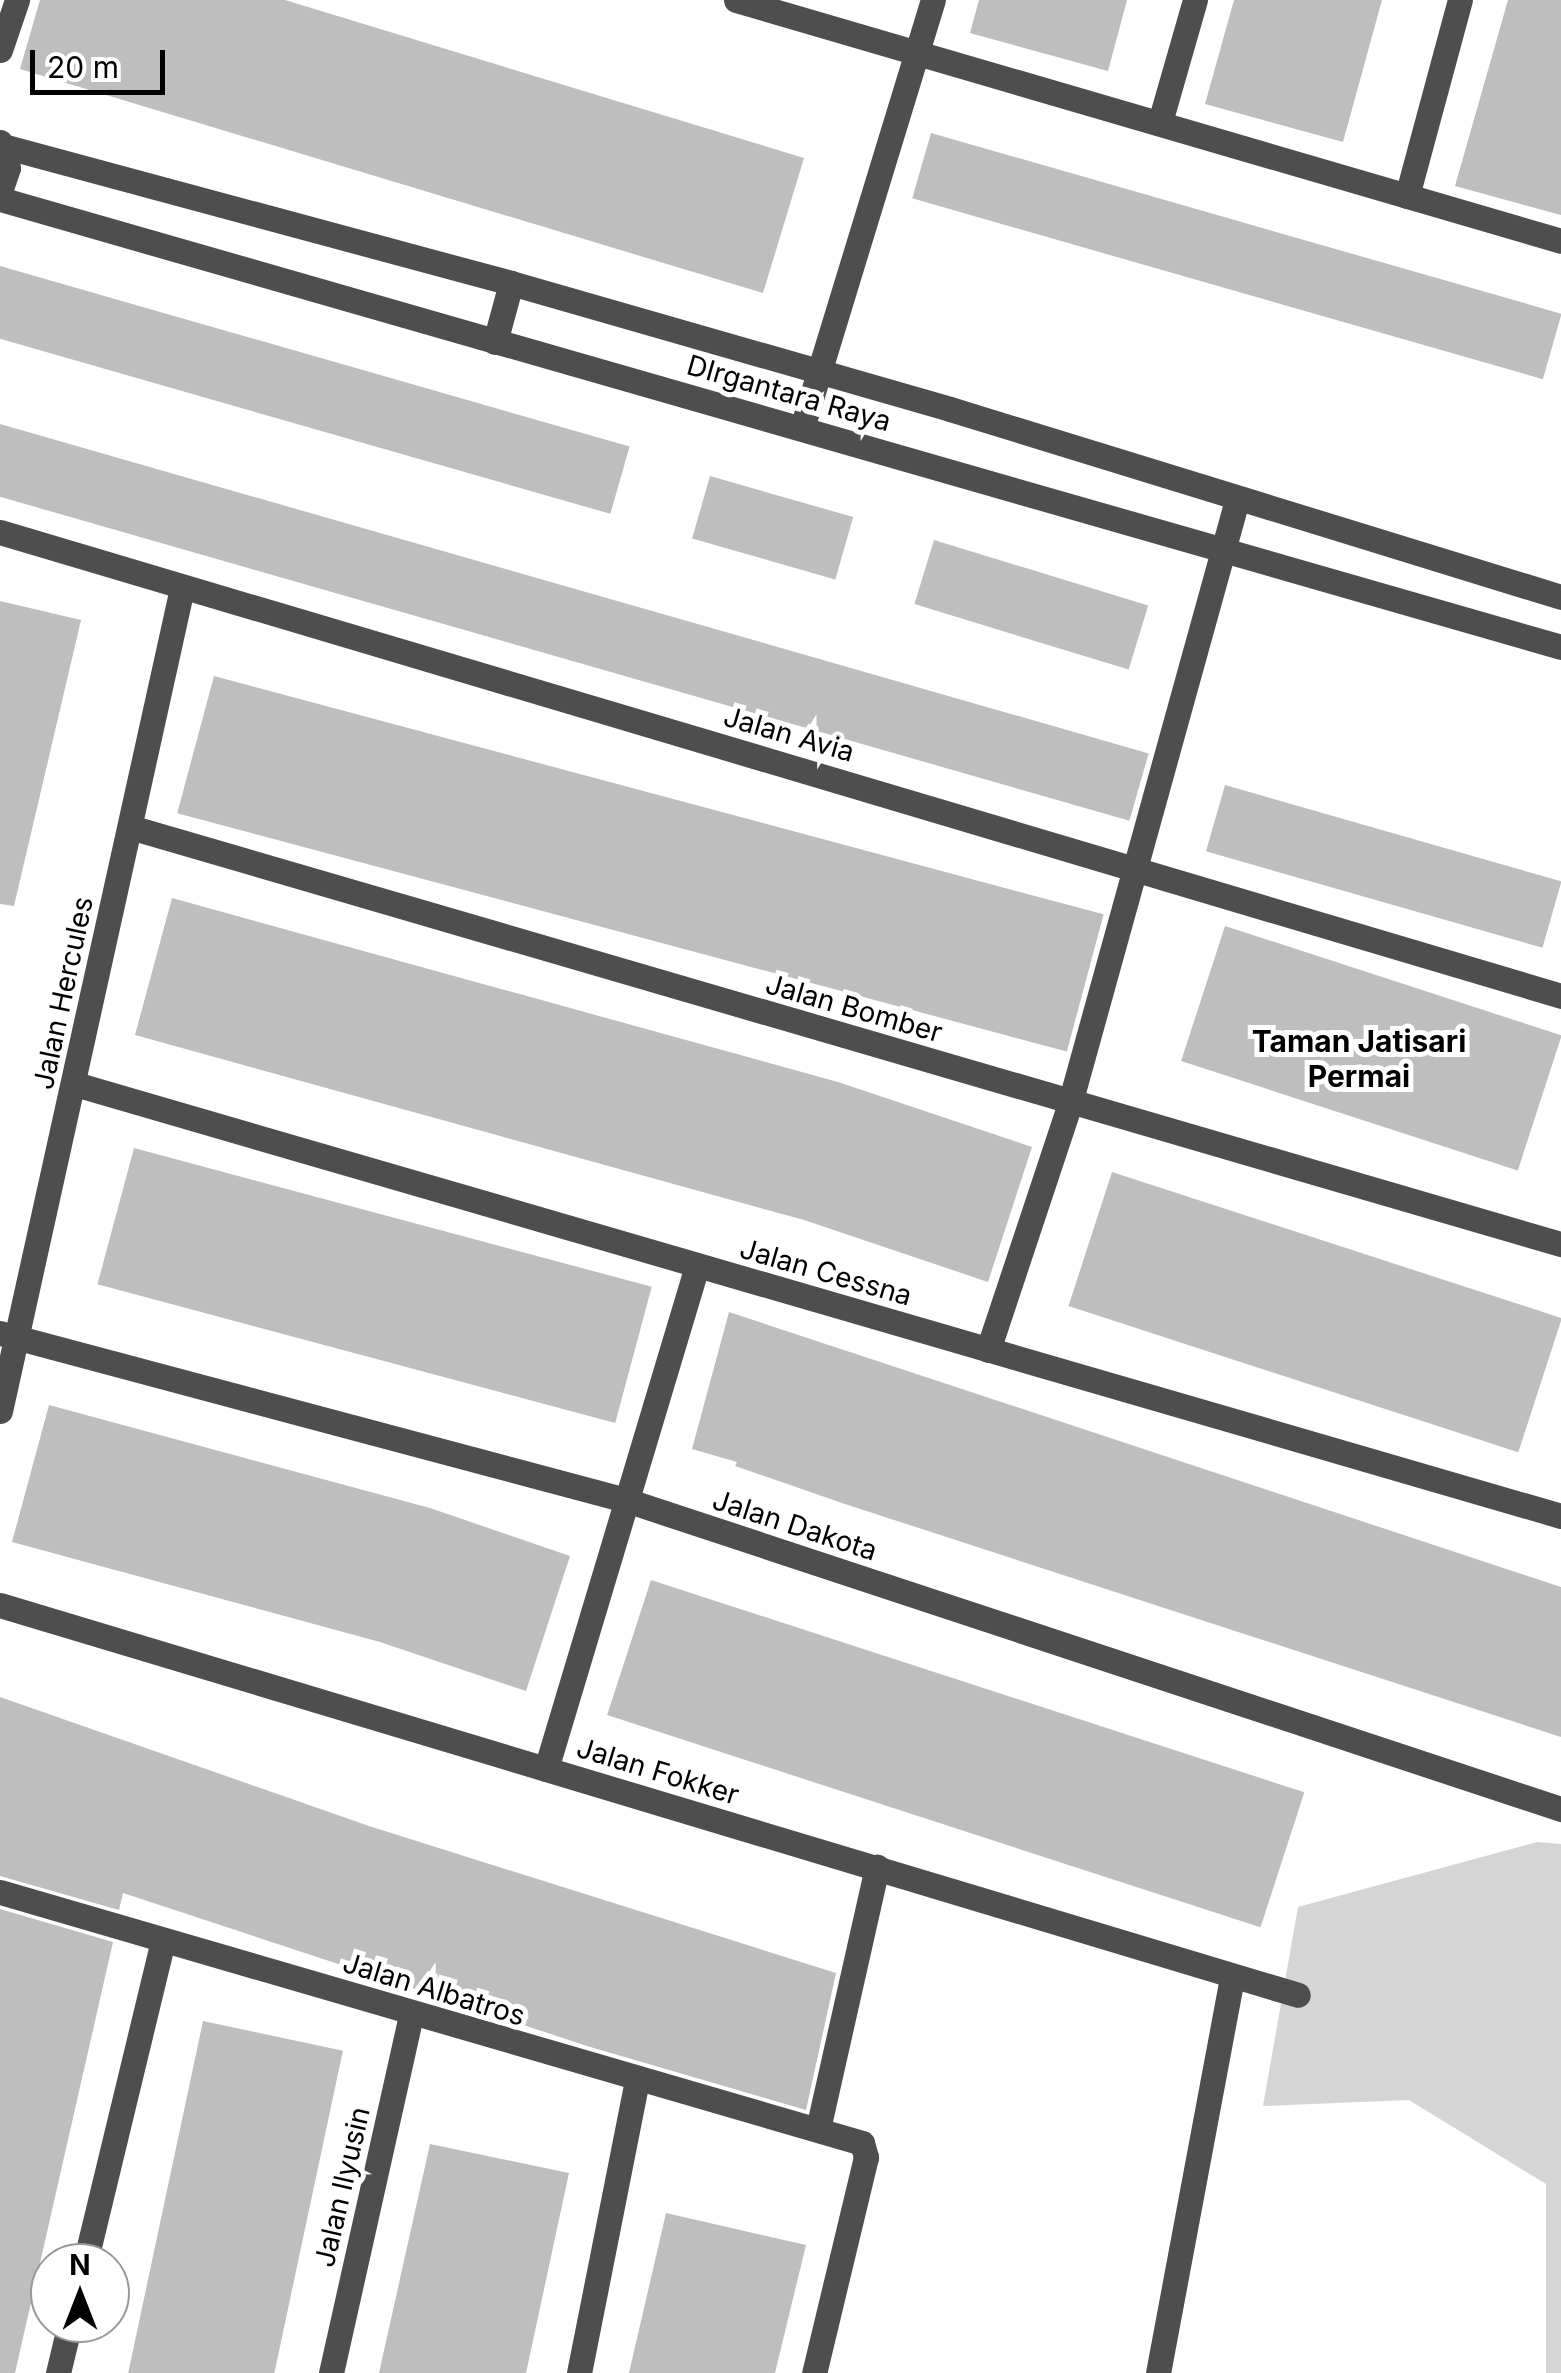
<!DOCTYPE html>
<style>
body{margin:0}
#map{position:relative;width:1561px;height:2373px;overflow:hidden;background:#fff;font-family:Inter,sans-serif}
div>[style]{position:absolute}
.green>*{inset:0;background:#d5d5d5}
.building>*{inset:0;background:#bebebe;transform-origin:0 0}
.minor>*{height:25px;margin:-12.5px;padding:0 12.5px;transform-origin:12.5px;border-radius:12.5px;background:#4e4e4e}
span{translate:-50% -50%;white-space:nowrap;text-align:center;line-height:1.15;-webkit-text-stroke:10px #fff;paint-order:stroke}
.street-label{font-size:28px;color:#000}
.neighbourhood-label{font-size:30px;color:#000;font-weight:700}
.north{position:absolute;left:30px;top:2243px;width:100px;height:100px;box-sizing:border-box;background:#fff;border:2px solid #999;border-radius:50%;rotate:0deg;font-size:28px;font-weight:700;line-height:40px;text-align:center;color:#000}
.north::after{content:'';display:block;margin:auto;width:35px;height:45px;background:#000;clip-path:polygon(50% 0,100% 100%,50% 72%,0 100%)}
.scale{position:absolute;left:30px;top:50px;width:135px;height:45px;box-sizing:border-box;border:5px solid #000;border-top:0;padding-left:12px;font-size:30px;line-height:35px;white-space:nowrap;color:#000;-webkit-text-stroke:8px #fff;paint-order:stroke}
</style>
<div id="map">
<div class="green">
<div style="clip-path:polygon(1537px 1842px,1561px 1844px,1561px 2373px,1546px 2373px,1546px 2184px,1409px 2100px,1263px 2106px,1298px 1907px)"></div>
</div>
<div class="building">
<div style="clip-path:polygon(40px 0,285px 0,804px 158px,763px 293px,20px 69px)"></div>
<div style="clip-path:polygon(979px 0,1127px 0,1108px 71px,970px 33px)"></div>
<div style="clip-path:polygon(1234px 0,1382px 0,1343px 142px,1205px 104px)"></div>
<div style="clip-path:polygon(1508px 0,1561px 0,1561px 215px,1455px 186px)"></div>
<div style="left:931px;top:133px;width:656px;height:68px;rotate:16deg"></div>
<div style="left:0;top:266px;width:655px;height:70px;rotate:16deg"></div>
<div style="left:0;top:424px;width:1195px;height:70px;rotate:16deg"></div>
<div style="left:710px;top:476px;width:149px;height:65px;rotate:16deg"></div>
<div style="left:934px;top:540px;width:224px;height:67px;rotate:17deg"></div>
<div style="clip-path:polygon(0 601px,81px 620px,14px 906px,0 904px)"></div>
<div style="left:214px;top:676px;width:921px;height:142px;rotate:15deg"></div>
<div style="left:1225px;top:785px;width:350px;height:69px;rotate:16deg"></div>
<div style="clip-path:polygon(172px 898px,838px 1082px,1032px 1147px,988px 1282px,804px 1220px,135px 1035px)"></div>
<div style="left:1225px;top:926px;width:354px;height:142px;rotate:18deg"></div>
<div style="left:134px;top:1148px;width:536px;height:141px;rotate:15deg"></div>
<div style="left:1112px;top:1172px;width:473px;height:141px;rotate:18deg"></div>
<div style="clip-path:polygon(729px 1312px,1561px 1587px,1561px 1737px,845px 1504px,735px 1466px,737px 1462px,692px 1449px)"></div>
<div style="clip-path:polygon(49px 1405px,430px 1508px,570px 1556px,526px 1691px,380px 1642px,12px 1542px)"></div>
<div style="left:651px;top:1580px;width:687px;height:142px;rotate:18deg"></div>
<div style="clip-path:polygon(0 1697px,369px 1826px,836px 1973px,806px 2110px,587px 2046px,123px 1893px,119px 1910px,0 1876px)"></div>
<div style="clip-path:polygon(0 1909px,113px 1942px,15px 2373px,0 2373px)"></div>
<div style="left:203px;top:2021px;width:143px;height:361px;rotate:12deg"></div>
<div style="clip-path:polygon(430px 2144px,569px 2173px,526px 2373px,379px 2373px)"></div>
<div style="clip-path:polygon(666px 2213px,806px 2245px,775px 2373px,629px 2373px)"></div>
</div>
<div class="minor">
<div style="left:736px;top:0;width:859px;rotate:16.28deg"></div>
<div style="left:0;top:50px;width:53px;rotate:-71.2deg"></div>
<div style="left:1160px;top:122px;width:127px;rotate:-74deg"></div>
<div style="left:0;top:142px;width:27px;rotate:73deg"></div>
<div style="left:8px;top:168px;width:24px;rotate:109deg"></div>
<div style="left:3px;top:146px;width:526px;rotate:15.09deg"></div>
<div style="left:511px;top:283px;width:457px;rotate:16deg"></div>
<div style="left:950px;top:409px;width:639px;rotate:17.1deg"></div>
<div style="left:1407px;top:196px;width:203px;rotate:-74.9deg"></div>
<div style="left:0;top:199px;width:1624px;rotate:16.01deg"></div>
<div style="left:495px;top:342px;width:61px;rotate:-74.8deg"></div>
<div style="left:802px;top:428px;width:448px;rotate:-73deg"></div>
<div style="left:0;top:532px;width:1629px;rotate:16.55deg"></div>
<div style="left:130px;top:827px;width:1491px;rotate:16.25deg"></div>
<div style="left:75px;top:1084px;width:1548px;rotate:16.21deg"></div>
<div style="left:0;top:1333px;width:651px;rotate:14.95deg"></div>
<div style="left:629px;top:1501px;width:982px;rotate:18.29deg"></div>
<div style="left:988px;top:1350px;width:260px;rotate:-71.6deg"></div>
<div style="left:1070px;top:1103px;width:626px;rotate:-74.52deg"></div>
<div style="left:0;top:1411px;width:843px;rotate:-77.53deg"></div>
<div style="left:0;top:1605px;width:1355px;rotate:16.72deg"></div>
<div style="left:546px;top:1769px;width:525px;rotate:-73.29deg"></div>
<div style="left:0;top:1892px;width:898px;rotate:16.23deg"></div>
<div style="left:862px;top:2143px;width:15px;rotate:74deg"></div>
<div style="left:866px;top:2157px;width:222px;rotate:103.5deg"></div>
<div style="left:818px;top:2129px;width:269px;rotate:-77.3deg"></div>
<div style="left:85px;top:2263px;width:332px;rotate:-76.4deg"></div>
<div style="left:58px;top:2373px;width:51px;rotate:-76.5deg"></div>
<div style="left:331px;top:2373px;width:368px;rotate:-77.4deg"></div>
<div style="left:579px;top:2373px;width:298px;rotate:-78.8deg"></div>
<div style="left:1158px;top:2373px;width:403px;rotate:-79.4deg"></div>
</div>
<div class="street-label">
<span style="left:789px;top:393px;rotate:16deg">DIrgantara Raya</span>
<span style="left:789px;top:734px;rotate:16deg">Jalan Avia</span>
<span style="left:63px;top:993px;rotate:-78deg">Jalan Hercules</span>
<span style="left:854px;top:1008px;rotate:16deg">Jalan Bomber</span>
<span style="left:826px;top:1272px;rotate:16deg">Jalan Cessna</span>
<span style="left:795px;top:1525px;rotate:18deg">Jalan Dakota</span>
<span style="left:658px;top:1771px;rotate:17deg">Jalan Fokker</span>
<span style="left:434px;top:1989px;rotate:17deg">Jalan Albatros</span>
<span style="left:342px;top:2187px;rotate:-77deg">Jalan Ilyusin</span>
</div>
<div class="neighbourhood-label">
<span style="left:1359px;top:1058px">Taman Jatisari<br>Permai</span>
</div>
<div class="north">N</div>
<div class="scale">20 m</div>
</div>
